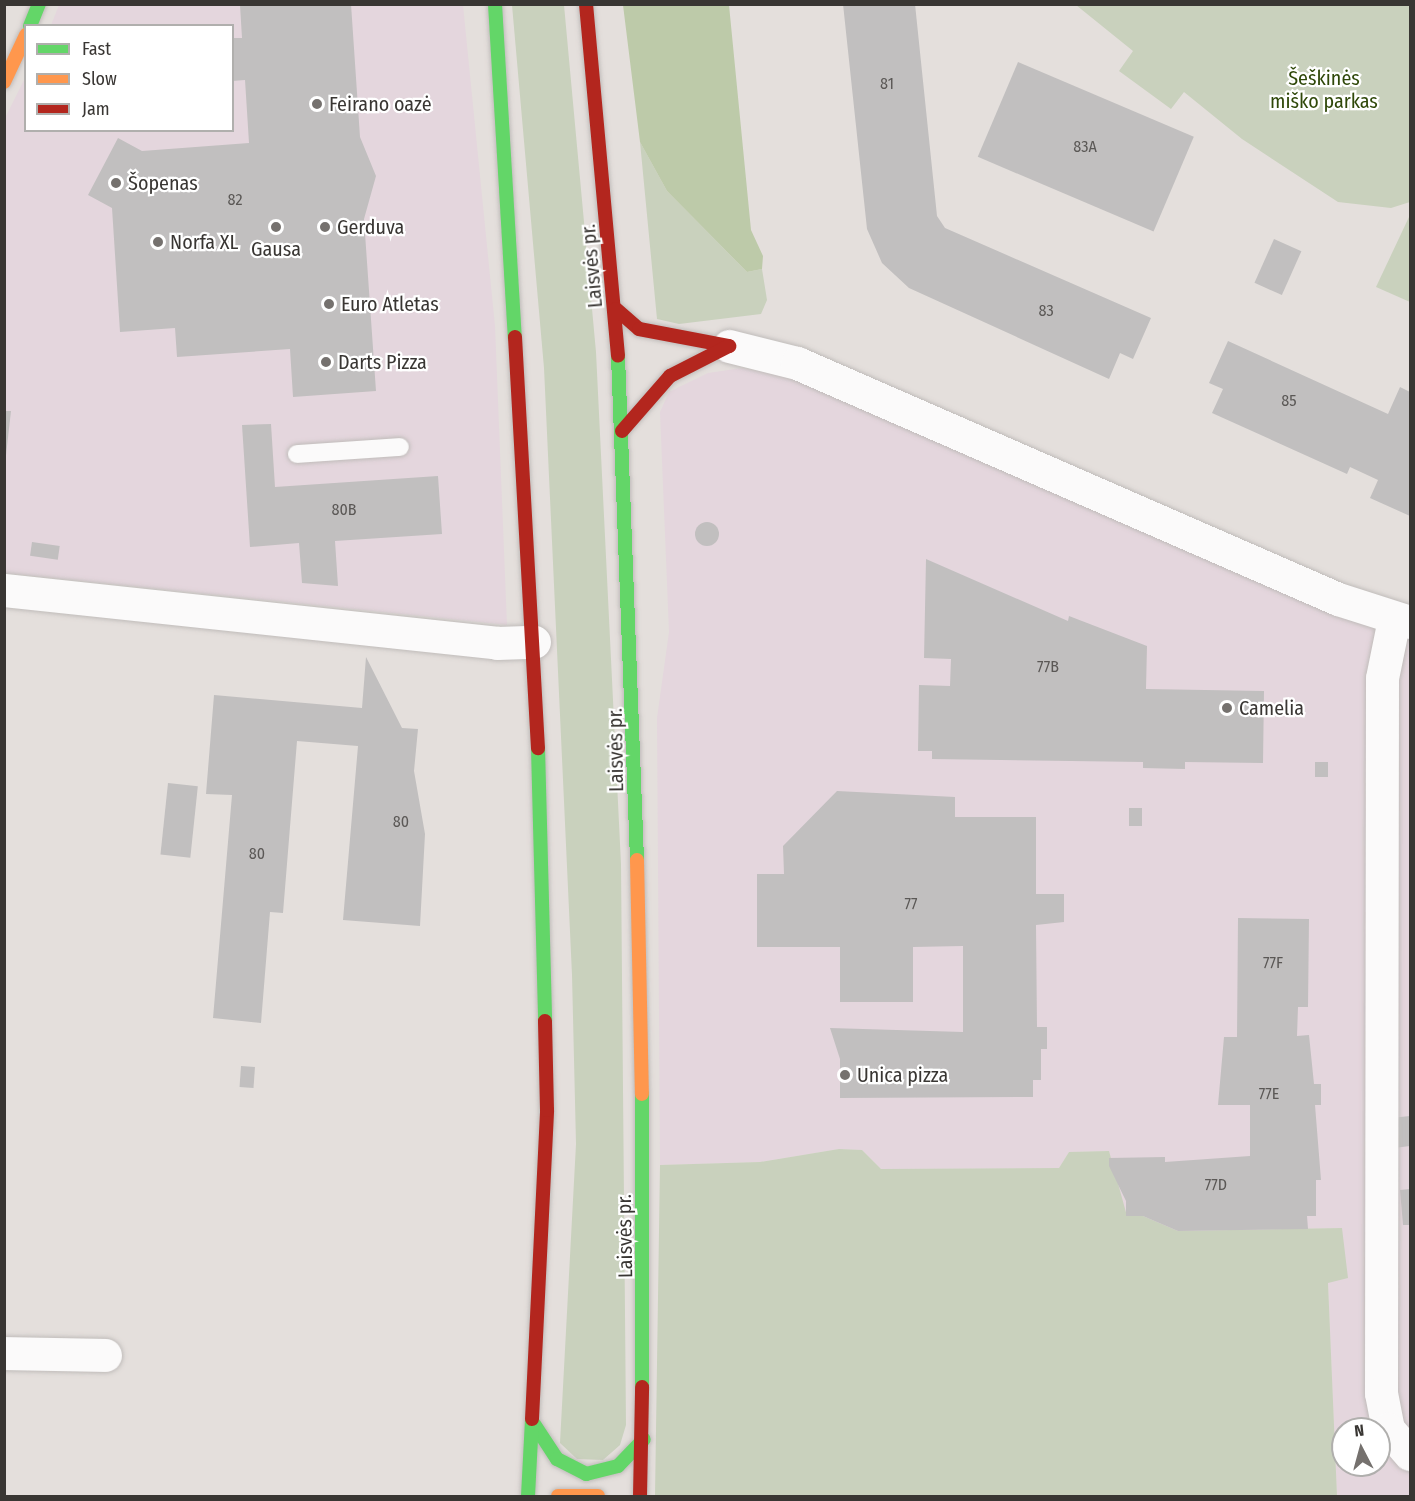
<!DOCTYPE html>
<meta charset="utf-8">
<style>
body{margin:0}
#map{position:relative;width:1415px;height:1501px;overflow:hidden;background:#e4dfdc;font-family:"Fira Sans Condensed",sans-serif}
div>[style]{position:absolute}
.commercial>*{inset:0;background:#e4d6dd}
.green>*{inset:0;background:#c9d1bd}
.forest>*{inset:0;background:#bdcaa9}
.building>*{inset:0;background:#c1bfbf;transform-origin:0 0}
.round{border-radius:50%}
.roads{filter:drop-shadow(0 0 2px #c0bcba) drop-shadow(0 0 2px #c0bcba)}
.lane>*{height:18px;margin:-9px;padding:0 9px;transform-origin:9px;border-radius:9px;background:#fbfafa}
.street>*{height:33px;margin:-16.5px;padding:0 16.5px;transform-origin:16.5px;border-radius:16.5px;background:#fbfafa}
.fast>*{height:14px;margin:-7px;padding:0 7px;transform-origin:7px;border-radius:7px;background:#63d668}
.slow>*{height:14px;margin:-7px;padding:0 7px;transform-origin:7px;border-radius:7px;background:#ff974d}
.jam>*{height:14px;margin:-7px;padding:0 7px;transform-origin:7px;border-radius:7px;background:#b3261e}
.dots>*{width:16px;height:16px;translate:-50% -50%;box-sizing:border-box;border:3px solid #fff;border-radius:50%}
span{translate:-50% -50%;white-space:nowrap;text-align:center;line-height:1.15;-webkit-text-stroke:4.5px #fff;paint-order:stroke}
.number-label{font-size:16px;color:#5b5856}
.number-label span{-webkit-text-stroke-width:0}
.park-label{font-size:20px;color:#2f4809}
.poi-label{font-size:20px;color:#393633}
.left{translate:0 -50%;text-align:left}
.street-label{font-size:20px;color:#393633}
.frame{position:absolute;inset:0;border:6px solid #393633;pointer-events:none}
.legend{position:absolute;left:24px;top:24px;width:210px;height:108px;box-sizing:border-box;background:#fff;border:2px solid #b0afad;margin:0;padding:8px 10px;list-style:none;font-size:18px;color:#393633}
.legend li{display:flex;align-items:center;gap:12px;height:30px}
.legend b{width:30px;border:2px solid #b0afad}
.north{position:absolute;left:1331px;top:1417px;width:60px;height:60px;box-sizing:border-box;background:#fff;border:2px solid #b0afad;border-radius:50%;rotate:354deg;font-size:16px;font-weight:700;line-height:24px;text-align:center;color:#393633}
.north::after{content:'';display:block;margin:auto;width:21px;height:27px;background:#75716e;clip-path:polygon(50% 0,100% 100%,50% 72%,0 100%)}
</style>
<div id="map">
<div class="commercial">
<div style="clip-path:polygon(59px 5px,463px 5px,495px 326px,507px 625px,5px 573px,5px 118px,25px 78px,26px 130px,232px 130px,232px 26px,51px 25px)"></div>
<div style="clip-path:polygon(evenodd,742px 368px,799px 379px,1372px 628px,1410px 638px,1410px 1496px,1337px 1496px,1328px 1283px,1341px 1228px,1178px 1231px,1143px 1216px,1126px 1216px,1109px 1151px,1069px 1152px,1059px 1168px,881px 1169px,862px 1150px,839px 1149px,760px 1162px,660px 1165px,657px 718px,669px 632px,660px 412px,669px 392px,708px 373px,742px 368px,1343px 1429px,1379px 1429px,1379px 1465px,1343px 1465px,1343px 1429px)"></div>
</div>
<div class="green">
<div style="clip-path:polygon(512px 5px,564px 5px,596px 352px,621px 864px,626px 1425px,620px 1445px,603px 1460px,577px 1459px,560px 1443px,576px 1144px,572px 975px,544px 368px)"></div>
<div style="clip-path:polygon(1076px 5px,1410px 5px,1410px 202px,1391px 208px,1338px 202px,1242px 139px,1184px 92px,1171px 109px,1119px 71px,1133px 51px)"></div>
<div style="clip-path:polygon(640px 142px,667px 191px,747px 272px,762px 269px,767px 300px,761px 314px,679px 324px,657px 319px)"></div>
<div style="clip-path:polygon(1409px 217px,1410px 218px,1410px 302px,1376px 287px)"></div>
<div style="clip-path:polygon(839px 1149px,862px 1150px,881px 1169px,1059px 1168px,1069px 1152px,1109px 1151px,1127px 1216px,1143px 1216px,1178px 1231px,1342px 1228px,1348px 1278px,1328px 1283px,1337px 1496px,655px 1496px,660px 1165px,760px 1162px)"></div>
</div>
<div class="forest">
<div style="clip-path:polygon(623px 5px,729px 5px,751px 230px,763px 256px,762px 269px,747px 272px,667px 191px,640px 142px)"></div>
</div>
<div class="building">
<div style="clip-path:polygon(351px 4px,360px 137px,376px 176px,364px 219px,376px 391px,293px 397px,290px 349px,177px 357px,175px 328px,120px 332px,112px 208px,88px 195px,118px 138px,142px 151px,249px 143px,245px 80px,232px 81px,232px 38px,242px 38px,240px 5px)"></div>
<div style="clip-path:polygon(843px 4px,915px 4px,937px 216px,945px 228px,1151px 318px,1133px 359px,1120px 353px,1109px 379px,909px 288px,882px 263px,867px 229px)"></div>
<div style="left:1018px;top:62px;width:191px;height:103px;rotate:23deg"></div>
<div style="left:1274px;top:239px;width:30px;height:48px;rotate:24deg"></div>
<div style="clip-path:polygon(1228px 341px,1388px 414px,1400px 387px,1410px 392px,1410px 516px,1370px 498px,1378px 480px,1350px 467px,1347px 474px,1212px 413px,1223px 389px,1209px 383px)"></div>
<div style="clip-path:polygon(4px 411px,11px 411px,6px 455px,4px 455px)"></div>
<div style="clip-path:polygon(271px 424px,275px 487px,438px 476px,442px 534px,335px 541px,338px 586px,302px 583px,299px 543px,250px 547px,242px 425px)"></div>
<div class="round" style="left:695px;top:522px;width:24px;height:24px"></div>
<div style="left:32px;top:542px;width:28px;height:14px;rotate:8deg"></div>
<div style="clip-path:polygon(926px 559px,1068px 621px,1069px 616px,1147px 646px,1146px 689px,1264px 691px,1263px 763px,1185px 762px,1185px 769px,1143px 768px,1143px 762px,932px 759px,932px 751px,918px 751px,919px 685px,950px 686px,951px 659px,924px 658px)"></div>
<div style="clip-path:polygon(366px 657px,402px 728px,418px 729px,414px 771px,425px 834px,420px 926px,343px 920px,358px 746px,297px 741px,283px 913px,270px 912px,261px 1023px,213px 1018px,232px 795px,206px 794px,214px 695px,362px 708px)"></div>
<div style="left:1315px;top:762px;width:13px;height:15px"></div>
<div style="left:168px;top:783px;width:30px;height:72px;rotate:6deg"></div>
<div style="clip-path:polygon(837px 791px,955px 797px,955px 817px,1036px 817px,1036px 894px,1064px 894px,1064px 922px,1036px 925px,1037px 1027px,1047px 1027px,1047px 1049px,1041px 1049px,1041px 1080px,1033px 1080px,1033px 1097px,840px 1098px,840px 1059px,830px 1028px,963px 1032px,963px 946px,913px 947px,913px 1002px,840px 1002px,840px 947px,757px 947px,757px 874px,784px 874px,783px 846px)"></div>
<div style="left:1129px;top:808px;width:13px;height:18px"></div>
<div style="clip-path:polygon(1238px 918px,1309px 919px,1308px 1007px,1298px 1007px,1297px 1036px,1309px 1035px,1314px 1084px,1321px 1084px,1321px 1105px,1315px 1105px,1321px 1180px,1316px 1180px,1316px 1216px,1307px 1216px,1308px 1229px,1178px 1231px,1143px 1216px,1126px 1216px,1126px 1201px,1109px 1166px,1109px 1158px,1165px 1157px,1165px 1162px,1250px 1156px,1250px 1105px,1218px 1105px,1224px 1037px,1237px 1037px)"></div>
<div style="left:241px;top:1066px;width:14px;height:21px;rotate:4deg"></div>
<div style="clip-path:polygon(1410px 1116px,1410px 1146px,1394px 1148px,1391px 1118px)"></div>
<div style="clip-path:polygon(1410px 1189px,1410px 1225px,1403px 1225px,1400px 1190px)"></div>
</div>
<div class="roads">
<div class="lane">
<div style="left:297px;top:454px;width:103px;rotate:-3.9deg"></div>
</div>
<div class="street">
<div style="left:729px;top:346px;width:70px;rotate:14deg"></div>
<div style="left:797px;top:363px;width:590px;rotate:23.57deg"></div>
<div style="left:1338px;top:599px;width:76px;rotate:17.7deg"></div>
<div style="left:4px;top:590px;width:496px;rotate:6.1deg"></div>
<div style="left:497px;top:643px;width:37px;rotate:-2deg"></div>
<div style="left:1394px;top:619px;width:60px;rotate:101.5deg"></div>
<div style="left:1382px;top:678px;width:715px;rotate:90.08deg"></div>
<div style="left:1381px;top:1393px;width:37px;rotate:79deg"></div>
<div style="left:1388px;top:1429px;width:33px;rotate:49deg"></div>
<div style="left:4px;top:1353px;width:101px;rotate:1.1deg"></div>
</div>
<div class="fast">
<div style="left:495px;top:4px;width:334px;rotate:86.6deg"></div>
<div style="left:30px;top:26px;width:24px;rotate:-68deg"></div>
<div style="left:618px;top:356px;width:504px;rotate:87.84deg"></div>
<div style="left:538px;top:748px;width:273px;rotate:88.5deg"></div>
<div style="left:642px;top:1094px;width:293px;rotate:90deg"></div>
<div style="left:534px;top:1424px;width:42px;rotate:56.7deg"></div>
<div style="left:557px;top:1459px;width:33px;rotate:27deg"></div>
<div style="left:586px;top:1474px;width:33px;rotate:-14deg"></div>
<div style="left:618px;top:1466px;width:37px;rotate:-46deg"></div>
<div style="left:528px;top:1496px;width:77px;rotate:-87deg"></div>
</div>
<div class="slow">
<div style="left:4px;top:82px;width:52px;rotate:-64.9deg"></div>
<div style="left:637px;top:860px;width:234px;rotate:88.8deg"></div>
<div style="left:558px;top:1496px;width:40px"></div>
</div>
<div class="jam">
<div style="left:586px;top:4px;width:353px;rotate:84.8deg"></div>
<div style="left:616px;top:309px;width:30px;rotate:41deg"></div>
<div style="left:639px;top:329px;width:92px;rotate:10.7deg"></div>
<div style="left:515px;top:337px;width:412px;rotate:86.8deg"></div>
<div style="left:622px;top:431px;width:73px;rotate:-48.9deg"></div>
<div style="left:670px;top:376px;width:66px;rotate:-27deg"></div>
<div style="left:532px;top:1419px;width:309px;rotate:-87.2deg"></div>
<div style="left:547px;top:1110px;width:89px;rotate:-91.3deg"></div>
<div style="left:640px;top:1496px;width:109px;rotate:-88.9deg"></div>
</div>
</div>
<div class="dots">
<div style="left:317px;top:104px;background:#75716e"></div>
<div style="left:116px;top:183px;background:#75716e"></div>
<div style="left:276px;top:227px;background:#75716e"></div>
<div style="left:325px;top:227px;background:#75716e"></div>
<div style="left:158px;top:242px;background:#75716e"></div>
<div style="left:329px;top:304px;background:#75716e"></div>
<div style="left:326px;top:362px;background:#75716e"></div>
<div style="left:1227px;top:708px;background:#75716e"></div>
<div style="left:845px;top:1075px;background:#75716e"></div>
</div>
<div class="number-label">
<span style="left:887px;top:84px">81</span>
<span style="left:1085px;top:147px">83A</span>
<span style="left:235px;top:200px">82</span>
<span style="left:1046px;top:311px">83</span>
<span style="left:1289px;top:401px">85</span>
<span style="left:344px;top:510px">80B</span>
<span style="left:1048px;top:667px">77B</span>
<span style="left:401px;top:822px">80</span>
<span style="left:257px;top:854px">80</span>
<span style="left:911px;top:904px">77</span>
<span style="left:1273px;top:963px">77F</span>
<span style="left:1269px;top:1094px">77E</span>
<span style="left:1216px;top:1185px">77D</span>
</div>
<div class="park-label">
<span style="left:1324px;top:90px">Šeškinės<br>miško parkas</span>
</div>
<div class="poi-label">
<span class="left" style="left:329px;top:104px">Feirano oazė</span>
<span class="left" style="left:128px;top:183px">Šopenas</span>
<span class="left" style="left:337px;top:227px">Gerduva</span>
<span class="left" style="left:170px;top:242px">Norfa XL</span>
<span style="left:276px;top:249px">Gausa</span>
<span class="left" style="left:341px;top:304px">Euro Atletas</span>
<span class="left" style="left:338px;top:362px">Darts Pizza</span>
<span class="left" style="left:1239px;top:708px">Camelia</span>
<span class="left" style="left:857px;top:1075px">Unica pizza</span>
</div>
<div class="street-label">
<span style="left:592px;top:266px;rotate:-95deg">Laisvės pr.</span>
<span style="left:616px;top:750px;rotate:-91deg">Laisvės pr.</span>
<span style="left:625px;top:1236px;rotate:-91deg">Laisvės pr.</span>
</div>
<div class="frame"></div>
<ul class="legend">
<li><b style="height:8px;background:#63d668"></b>Fast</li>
<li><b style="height:8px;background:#ff974d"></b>Slow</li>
<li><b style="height:8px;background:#b3261e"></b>Jam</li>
</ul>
<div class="north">N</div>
</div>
